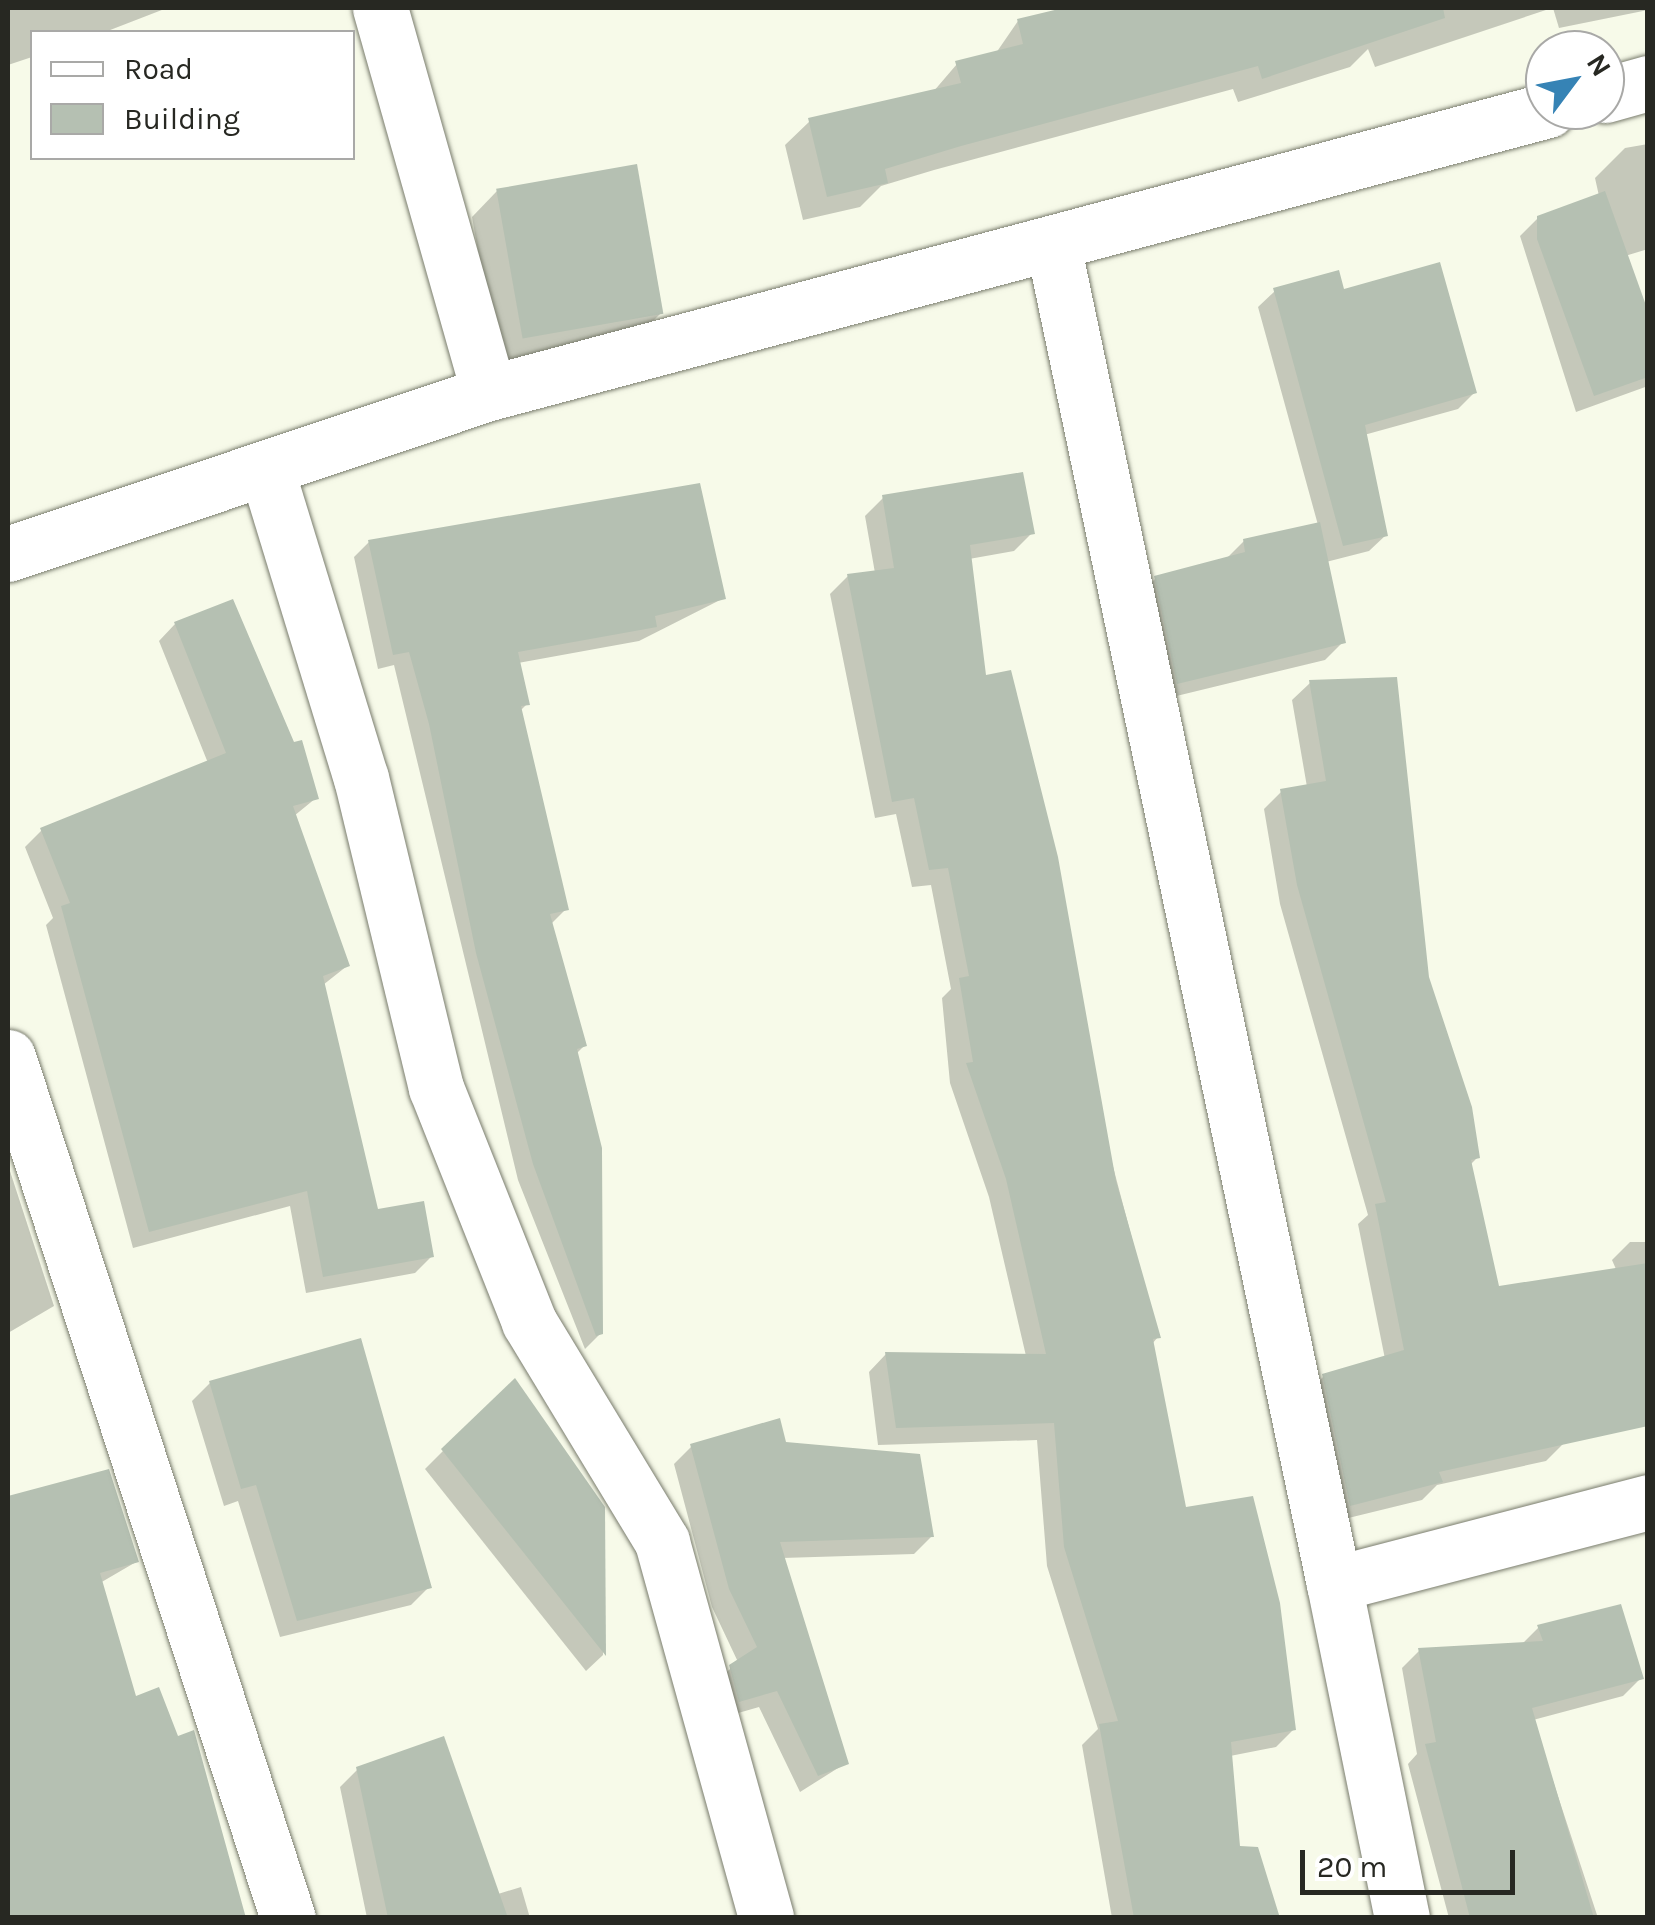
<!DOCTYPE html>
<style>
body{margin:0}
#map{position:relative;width:1655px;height:1925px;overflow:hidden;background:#f7fae9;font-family:Karla,sans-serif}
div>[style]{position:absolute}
.shadow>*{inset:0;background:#0003}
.building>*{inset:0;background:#b5c0b2;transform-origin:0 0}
.roads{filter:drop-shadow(0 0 2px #797c6d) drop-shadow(0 0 2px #797c6d)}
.street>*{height:55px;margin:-27.5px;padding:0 27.5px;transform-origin:27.5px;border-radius:27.5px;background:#fff}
span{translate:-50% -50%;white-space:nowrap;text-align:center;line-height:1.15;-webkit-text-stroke:9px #fff;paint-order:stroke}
.frame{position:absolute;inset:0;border:10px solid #272822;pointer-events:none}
.legend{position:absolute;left:30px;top:30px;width:325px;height:130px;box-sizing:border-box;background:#fff;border:2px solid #a9a9a7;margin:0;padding:12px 18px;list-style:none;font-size:30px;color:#272822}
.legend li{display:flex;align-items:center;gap:20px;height:50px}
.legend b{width:50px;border:2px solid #a9a9a7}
.north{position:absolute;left:1525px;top:30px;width:100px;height:100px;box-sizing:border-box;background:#fff;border:2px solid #a9a9a7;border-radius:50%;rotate:58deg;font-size:28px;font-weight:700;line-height:40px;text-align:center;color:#272822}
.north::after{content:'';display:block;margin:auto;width:35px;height:45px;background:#3683b5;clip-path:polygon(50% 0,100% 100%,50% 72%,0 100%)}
.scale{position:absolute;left:1300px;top:1850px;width:215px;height:45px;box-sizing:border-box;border:5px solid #272822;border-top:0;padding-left:12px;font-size:30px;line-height:35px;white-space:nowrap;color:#272822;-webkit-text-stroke:8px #fff;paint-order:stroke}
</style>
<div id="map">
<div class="shadow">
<div style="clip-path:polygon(8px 8px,167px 8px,105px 32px,32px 32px,32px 57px,8px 65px)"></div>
<div style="clip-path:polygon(1073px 8px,1552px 8px,1375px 67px,1368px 49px,1350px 67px,1238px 102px,1233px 89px,934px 170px,881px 186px,860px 207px,803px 220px,785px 145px,810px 121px,933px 92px,957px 64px,996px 53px,1018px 21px)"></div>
<div style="clip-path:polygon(1553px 8px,1648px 8px,1648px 10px,1559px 28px)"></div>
<div style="clip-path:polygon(1648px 144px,1648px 249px,1625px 256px,1648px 318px,1648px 386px,1576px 412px,1520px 236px,1538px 218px,1599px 196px,1595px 178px,1625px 148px)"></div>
<div style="clip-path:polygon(497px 191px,661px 313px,635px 339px,500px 375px,472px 217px)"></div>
<div style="clip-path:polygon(1275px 291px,1342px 292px,1474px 393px,1458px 409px,1364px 435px,1386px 535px,1369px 551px,1326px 562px,1343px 642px,1325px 660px,1160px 700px,1138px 596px,1156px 578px,1226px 559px,1244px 541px,1318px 525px,1258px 307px)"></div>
<div style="clip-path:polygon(883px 498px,1032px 533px,1014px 551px,969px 559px,984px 678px,1158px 1337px,1152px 1344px,1184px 1509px,1294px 1729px,1276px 1747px,1230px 1756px,1237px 1849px,1277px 1918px,1112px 1918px,1082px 1745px,1098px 1729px,1047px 1566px,1037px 1440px,878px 1445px,869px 1372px,886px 1354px,1026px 1356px,989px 1197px,950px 1083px,942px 998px,951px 989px,931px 885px,912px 887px,896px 814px,875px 818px,830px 594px,848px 576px,875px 573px,865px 516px)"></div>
<div style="clip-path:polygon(369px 542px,724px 598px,639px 641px,518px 663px,527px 704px,519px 712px,566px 909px,550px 925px,584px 1046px,576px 1054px,601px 1333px,585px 1349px,518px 1180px,394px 665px,378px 669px,354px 557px)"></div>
<div style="clip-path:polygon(175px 624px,316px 798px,294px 816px,347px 966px,323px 985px,376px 1212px,432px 1256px,415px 1273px,306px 1293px,290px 1206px,133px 1248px,46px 925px,53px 918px,25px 847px,42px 830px,208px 763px,159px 641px)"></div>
<div style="clip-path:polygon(1310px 683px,1427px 978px,1478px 1157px,1470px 1165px,1497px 1289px,1564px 1443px,1546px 1461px,1437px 1485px,1422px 1500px,1332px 1522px,1305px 1395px,1323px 1377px,1385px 1359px,1358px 1224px,1368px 1215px,1280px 904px,1264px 809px,1282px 791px,1307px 787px,1292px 700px)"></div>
<div style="clip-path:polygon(8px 1165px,54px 1306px,8px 1333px)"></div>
<div style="clip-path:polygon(1630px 1242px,1648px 1242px,1648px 1343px,1612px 1260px)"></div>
<div style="clip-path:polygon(210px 1383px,429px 1587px,411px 1605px,280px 1637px,238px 1501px,224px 1506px,192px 1401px)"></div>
<div style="clip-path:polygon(784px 1444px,932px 1536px,914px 1554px,782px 1558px,846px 1763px,800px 1792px,759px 1707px,721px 1718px,712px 1685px,738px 1662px,712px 1607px,674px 1464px,692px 1446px)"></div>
<div style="clip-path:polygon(443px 1451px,602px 1508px,603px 1655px,586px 1671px,425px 1469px)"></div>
<div style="clip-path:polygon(108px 1472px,136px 1562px,100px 1583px,134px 1699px,231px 1918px,8px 1918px,8px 1499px)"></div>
<div style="clip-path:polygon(1539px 1627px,1641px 1678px,1623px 1696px,1533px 1720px,1598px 1918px,1449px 1918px,1408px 1764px,1417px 1754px,1402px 1668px,1419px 1651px,1521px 1645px)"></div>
<div style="clip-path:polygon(358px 1769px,498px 1894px,521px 1887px,530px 1918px,367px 1918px,340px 1787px)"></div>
</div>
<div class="building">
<div style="clip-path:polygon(1063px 8px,1443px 8px,1445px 18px,1262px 79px,1258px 66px,961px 146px,885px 169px,888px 183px,827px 197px,808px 118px,961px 83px,955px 61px,1023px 44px,1017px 19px)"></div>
<div style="left:637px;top:164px;width:152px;height:143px;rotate:80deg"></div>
<div style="clip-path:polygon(1605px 191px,1648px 311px,1648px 377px,1594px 396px,1537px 239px,1537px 216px)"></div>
<div style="clip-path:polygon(1440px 262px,1477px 393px,1365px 425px,1388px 536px,1343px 546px,1273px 288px,1339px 270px,1344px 289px)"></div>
<div style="clip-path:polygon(1023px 472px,1035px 534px,970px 545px,986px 675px,1011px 670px,1058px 857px,1116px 1181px,1161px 1338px,1153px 1339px,1186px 1507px,1253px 1496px,1280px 1603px,1296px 1730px,1231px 1742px,1240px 1846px,1258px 1847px,1280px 1918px,1134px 1918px,1099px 1724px,1118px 1721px,1064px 1547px,1054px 1423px,896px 1428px,885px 1352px,1046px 1354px,1006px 1179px,966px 1063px,973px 1062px,959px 978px,969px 976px,948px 868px,929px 870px,914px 798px,892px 802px,847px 574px,894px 568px,882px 495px)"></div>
<div style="clip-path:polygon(700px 483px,726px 599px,655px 616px,657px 627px,518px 652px,530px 705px,521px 706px,569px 910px,550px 914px,587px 1046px,577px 1049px,602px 1148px,603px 1334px,596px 1336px,533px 1164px,476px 953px,429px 724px,409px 652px,393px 655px,368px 540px)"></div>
<div style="clip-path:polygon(1320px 522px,1346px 643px,1177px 684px,1154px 576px,1245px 552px,1243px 539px)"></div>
<div style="clip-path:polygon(233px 599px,294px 742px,302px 740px,319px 799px,293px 806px,350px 966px,323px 976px,378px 1209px,424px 1201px,434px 1257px,323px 1277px,307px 1191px,149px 1232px,61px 906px,70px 903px,40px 828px,226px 753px,174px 622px)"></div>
<div style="clip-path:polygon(1397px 677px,1429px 977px,1472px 1107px,1480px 1158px,1471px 1160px,1499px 1286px,1648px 1263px,1648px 1426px,1439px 1472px,1443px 1482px,1350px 1506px,1322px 1374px,1404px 1350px,1375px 1204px,1386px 1202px,1297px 885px,1280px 789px,1326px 781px,1309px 680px)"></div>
<div style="clip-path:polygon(361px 1338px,432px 1588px,297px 1621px,256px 1485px,241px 1489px,209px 1381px)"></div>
<div style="clip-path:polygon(515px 1378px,605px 1507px,606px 1656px,441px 1449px)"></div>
<div style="clip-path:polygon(780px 1418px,786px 1442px,920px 1454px,934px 1537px,780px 1542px,849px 1764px,818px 1776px,777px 1691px,739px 1702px,729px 1665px,757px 1647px,729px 1589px,690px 1444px)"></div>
<div style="clip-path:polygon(109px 1469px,139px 1562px,100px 1573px,136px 1696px,159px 1687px,178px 1736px,194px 1730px,246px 1918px,8px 1918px,8px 1496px)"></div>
<div style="clip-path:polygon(1621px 1604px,1644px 1679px,1532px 1708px,1594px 1918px,1470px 1918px,1425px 1744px,1436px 1742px,1418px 1648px,1543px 1641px,1537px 1625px)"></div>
<div style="clip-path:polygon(444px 1736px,508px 1918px,388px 1918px,356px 1767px)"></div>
</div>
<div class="roads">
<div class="street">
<div style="left:380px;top:8px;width:400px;rotate:74.2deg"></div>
<div style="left:1605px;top:95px;width:45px;rotate:-15.6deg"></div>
<div style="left:1053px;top:245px;width:1368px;rotate:78.15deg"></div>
<div style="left:1334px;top:1584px;width:325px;rotate:-14.6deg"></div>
<div style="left:266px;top:468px;width:324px;rotate:73deg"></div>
<div style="left:361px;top:778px;width:319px;rotate:76.4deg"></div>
<div style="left:436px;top:1088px;width:252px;rotate:68.3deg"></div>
<div style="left:529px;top:1322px;width:257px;rotate:58.8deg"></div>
<div style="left:662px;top:1542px;width:390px;rotate:74.5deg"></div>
<div style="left:8px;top:554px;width:507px;rotate:-18.51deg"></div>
<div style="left:489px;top:393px;width:1096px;rotate:-14.96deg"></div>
<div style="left:8px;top:1057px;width:905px;rotate:71.99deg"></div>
<div style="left:1334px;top:1584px;width:341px;rotate:78.5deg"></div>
</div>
</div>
<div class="frame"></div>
<ul class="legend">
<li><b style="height:12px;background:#fff"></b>Road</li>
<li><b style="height:28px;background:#b5c0b2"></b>Building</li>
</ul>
<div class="north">N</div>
<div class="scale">20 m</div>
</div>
